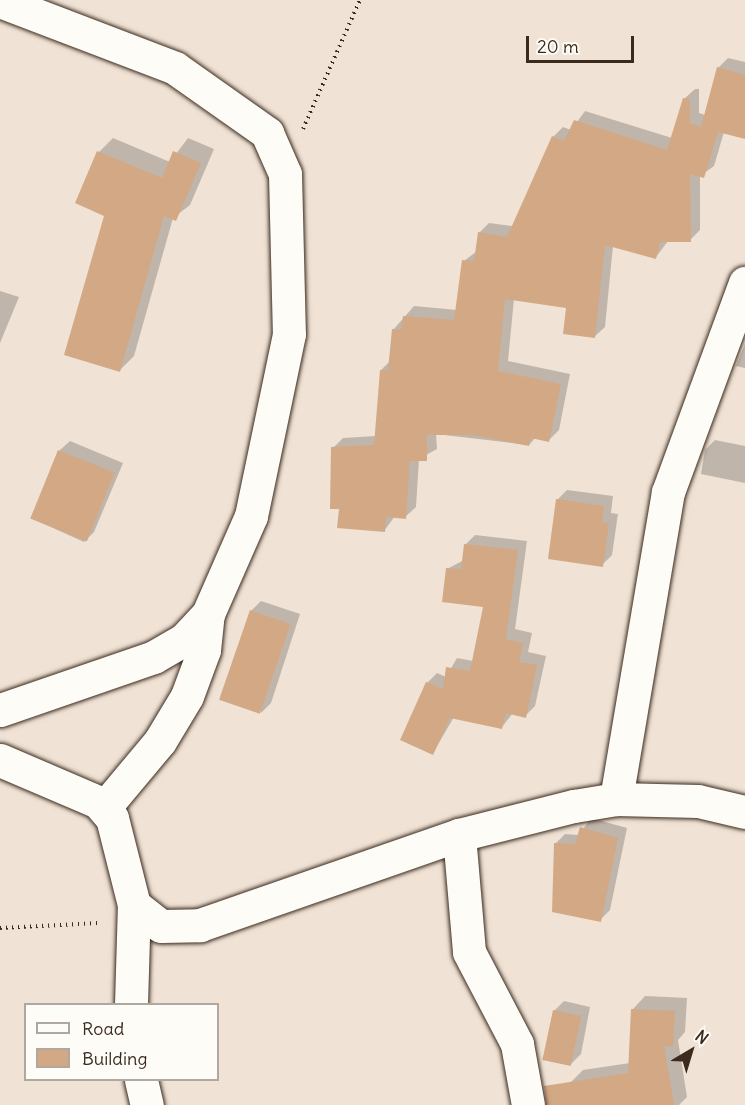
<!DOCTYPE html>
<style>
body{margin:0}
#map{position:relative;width:745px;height:1105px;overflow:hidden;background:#f0e3d5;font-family:Delius,sans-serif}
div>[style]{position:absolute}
.shadow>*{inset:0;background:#0003}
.building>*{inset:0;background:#d3a885;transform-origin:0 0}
.path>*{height:4px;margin-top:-2px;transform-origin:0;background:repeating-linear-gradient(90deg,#3b2a1e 0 1.5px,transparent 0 6px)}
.roads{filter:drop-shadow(0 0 2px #3b2a1e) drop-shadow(0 0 2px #3b2a1e)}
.street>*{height:33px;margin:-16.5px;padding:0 16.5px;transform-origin:16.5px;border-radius:16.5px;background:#fdfcf7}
span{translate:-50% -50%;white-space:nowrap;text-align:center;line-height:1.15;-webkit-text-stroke:6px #fdfcf7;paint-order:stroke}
.legend{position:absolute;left:24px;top:1003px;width:195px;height:78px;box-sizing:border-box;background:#fdfcf7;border:2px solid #afa8a0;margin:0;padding:8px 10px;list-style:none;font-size:18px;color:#3b2a1e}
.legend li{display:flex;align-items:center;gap:12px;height:30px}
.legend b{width:30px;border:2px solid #afa8a0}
.north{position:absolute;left:661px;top:1021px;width:60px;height:60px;-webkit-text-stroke:4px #fdfcf7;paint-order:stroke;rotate:38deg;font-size:16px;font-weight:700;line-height:24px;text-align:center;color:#3b2a1e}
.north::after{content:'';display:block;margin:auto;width:21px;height:27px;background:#3b2a1e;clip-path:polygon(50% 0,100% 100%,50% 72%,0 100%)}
.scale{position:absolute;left:526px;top:36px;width:108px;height:27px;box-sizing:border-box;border:3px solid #3b2a1e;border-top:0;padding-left:8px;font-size:18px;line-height:21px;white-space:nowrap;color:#3b2a1e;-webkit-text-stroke:4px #fdfcf7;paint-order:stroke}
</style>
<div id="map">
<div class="shadow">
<div style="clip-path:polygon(728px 58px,745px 62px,745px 138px,724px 132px,714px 166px,700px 176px,700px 230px,690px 240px,668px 241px,656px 257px,613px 246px,605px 327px,594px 337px,567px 307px,514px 299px,508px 361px,570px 374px,559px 430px,549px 440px,536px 437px,529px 445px,436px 434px,437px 449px,419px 459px,416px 507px,405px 517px,395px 516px,384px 531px,333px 448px,343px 438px,376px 436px,381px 370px,390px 361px,393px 330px,414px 306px,457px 310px,464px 261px,477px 251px,479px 233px,489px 223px,513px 226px,553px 137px,563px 127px,571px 130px,585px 111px,672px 138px,684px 99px,695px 89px,699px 89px,699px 113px,705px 115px,718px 68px)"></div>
<div style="clip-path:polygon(113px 138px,170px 162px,188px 138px,214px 149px,190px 205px,173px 218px,134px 356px,120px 370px,106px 215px,77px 203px,99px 152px)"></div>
<div style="clip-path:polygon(0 291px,19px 297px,0 343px)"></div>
<div style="clip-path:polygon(745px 344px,745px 368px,736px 366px)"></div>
<div style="clip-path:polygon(715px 440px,745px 446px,745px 483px,701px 474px,705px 450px)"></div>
<div style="clip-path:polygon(70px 441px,123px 463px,94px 532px,84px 542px,31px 518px,60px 450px)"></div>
<div style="clip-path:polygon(567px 490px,613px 496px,611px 513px,618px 514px,612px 555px,602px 565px,557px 500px)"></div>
<div style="clip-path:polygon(475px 535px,527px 541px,515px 629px,532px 633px,528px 652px,546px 656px,535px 706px,525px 716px,513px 713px,502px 727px,454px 717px,433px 753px,427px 683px,437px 673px,446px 677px,457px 658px,473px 661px,485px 606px,447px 569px,464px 560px,466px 544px)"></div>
<div style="clip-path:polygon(261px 601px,300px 614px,271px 703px,261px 713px,251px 611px)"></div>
<div style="clip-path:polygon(591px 818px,627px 828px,610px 910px,600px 920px,555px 844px,565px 834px,579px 835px)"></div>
<div style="clip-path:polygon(645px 996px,687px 998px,685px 1032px,678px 1040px,687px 1097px,679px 1105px,574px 1105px,570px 1083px,583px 1070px,630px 1063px,633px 1009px)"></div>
<div style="clip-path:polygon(564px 1001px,590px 1007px,581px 1054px,571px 1064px,554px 1011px)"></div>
</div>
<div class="building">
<div style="clip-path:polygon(717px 67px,745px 75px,745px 139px,718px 132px,704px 178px,690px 174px,691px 242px,660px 242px,656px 259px,605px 245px,595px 338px,563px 334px,566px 308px,505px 299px,498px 371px,561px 384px,549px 442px,531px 438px,529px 446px,473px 435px,427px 435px,427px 461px,410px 461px,406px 519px,386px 517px,385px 532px,337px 528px,339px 509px,330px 509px,331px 447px,374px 445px,380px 370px,388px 370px,392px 329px,401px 330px,403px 316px,454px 320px,462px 260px,474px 261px,478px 232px,507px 237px,552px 136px,564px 141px,574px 120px,667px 150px,683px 98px,690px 99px,690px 123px,701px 127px)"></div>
<div style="clip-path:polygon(97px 151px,162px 178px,173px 151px,201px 163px,176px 221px,164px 216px,120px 372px,64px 355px,104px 216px,75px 203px)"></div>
<div style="left:58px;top:450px;width:61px;height:74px;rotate:22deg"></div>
<div style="clip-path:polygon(556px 499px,604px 506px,602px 522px,609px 523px,603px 567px,548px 559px)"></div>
<div style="clip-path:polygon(464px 544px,518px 550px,506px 639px,523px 643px,519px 662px,537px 665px,526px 718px,506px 713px,502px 729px,450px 718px,433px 755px,400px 740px,426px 682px,443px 689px,446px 667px,470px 671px,483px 607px,442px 602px,446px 568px,461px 569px)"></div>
<div style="left:250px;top:610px;width:43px;height:95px;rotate:19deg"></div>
<div style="clip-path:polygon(580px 827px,618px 838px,601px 922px,552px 912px,554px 843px,575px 844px)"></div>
<div style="clip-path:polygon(631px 1009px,675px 1011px,673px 1047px,664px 1046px,674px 1105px,546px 1105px,544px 1086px,628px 1073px)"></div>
<div style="left:553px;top:1010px;width:29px;height:51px;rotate:12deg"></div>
</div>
<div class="path">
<div style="left:303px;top:129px;width:141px;rotate:-66.2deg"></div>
<div style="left:0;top:928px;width:98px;rotate:-2.9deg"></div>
</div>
<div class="roads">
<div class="street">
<div style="left:0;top:1px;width:187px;rotate:20.9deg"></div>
<div style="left:175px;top:68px;width:113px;rotate:35.2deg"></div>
<div style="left:267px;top:133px;width:45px;rotate:66.3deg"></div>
<div style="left:285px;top:174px;width:160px;rotate:88.6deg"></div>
<div style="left:289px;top:334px;width:186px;rotate:101.8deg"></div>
<div style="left:251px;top:516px;width:107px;rotate:113.7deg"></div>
<div style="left:208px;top:614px;width:34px;rotate:133deg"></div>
<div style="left:185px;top:639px;width:36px;rotate:150deg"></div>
<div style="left:154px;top:657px;width:163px;rotate:161deg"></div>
<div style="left:0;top:760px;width:107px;rotate:23.2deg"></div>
<div style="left:98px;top:802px;width:21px;rotate:49deg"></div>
<div style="left:112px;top:818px;width:90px;rotate:75.8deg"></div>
<div style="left:134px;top:905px;width:34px;rotate:38deg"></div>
<div style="left:161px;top:926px;width:39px;rotate:-1deg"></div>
<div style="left:200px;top:925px;width:274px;rotate:-19.2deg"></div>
<div style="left:459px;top:835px;width:119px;rotate:-14.2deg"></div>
<div style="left:574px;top:806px;width:43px;rotate:-9.5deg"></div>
<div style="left:616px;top:799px;width:82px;rotate:1.4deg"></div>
<div style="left:698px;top:801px;width:48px;rotate:13.2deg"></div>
<div style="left:616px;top:799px;width:311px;rotate:-80.4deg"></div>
<div style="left:668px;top:492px;width:223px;rotate:-69.8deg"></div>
<div style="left:104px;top:808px;width:87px;rotate:-50.1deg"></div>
<div style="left:160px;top:741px;width:52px;rotate:-59deg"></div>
<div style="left:187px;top:696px;width:49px;rotate:-69.7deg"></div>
<div style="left:204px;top:650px;width:36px;rotate:-84deg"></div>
<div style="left:459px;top:835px;width:117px;rotate:85.1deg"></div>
<div style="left:469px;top:952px;width:104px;rotate:62.4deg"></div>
<div style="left:517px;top:1044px;width:62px;rotate:79.8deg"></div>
<div style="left:131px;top:1004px;width:99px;rotate:-88.3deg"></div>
<div style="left:141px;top:1080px;width:26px;rotate:77deg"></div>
</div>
</div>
<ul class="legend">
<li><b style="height:8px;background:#fdfcf7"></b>Road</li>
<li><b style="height:16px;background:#d3a885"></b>Building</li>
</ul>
<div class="north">N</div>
<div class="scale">20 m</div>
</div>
